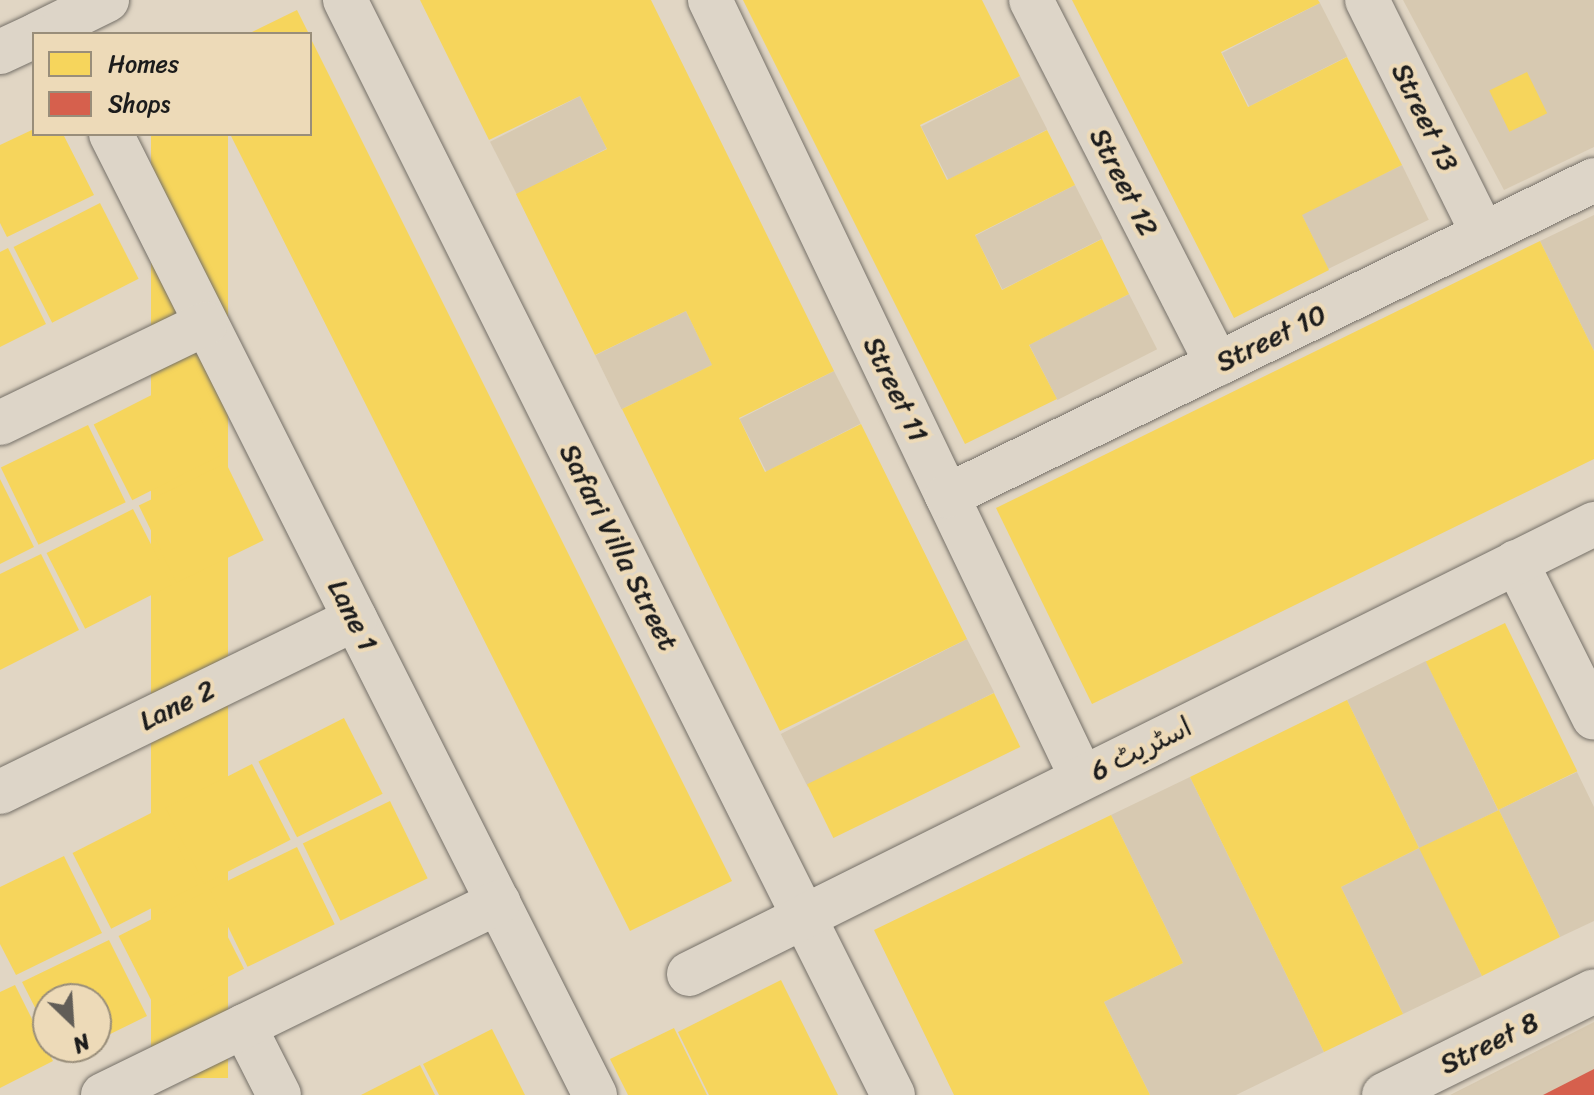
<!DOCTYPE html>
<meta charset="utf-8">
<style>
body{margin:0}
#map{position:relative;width:1594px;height:1095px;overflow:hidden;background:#e1d6c4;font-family:Sriracha,"Playpen Sans Arabic",sans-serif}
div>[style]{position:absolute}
.built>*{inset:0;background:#d7c9b1;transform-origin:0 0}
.homes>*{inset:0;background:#f6d55c;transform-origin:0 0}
.shops>*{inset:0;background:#d6604d}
.roads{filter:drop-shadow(0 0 2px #757068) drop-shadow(0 0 2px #757068)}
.minor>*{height:44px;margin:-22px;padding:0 22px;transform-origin:22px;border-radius:22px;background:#ddd5c8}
span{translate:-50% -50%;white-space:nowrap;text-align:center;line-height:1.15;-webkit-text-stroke:8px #eddab8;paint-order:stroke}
.street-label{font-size:28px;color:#1c1c1c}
.legend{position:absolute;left:32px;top:32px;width:280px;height:104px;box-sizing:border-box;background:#eddab8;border:2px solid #998e7a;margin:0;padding:10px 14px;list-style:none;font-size:24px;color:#1c1c1c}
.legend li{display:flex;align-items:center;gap:16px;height:40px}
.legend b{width:40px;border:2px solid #998e7a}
.north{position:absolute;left:32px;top:983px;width:80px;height:80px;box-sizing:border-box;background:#eddab8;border:2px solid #998e7a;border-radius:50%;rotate:155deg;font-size:22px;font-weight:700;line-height:32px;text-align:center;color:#1c1c1c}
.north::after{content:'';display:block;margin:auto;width:28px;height:36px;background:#615d57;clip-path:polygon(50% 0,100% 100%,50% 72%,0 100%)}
</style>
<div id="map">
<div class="built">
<div style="clip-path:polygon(1403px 0,1594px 0,1594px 147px,1504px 190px)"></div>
<div style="left:1320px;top:3px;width:60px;height:110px;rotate:63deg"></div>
<div style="left:1020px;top:76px;width:60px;height:111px;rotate:63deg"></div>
<div style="left:580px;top:96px;width:59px;height:101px;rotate:63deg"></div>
<div style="left:1402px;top:165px;width:61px;height:112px;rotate:64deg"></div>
<div style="left:1075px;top:185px;width:60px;height:112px;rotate:63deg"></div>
<div style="clip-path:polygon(1594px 215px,1594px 351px,1540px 241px)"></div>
<div style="left:1129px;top:294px;width:62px;height:112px;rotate:63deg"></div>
<div style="left:686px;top:311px;width:60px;height:101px;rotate:64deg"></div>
<div style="left:834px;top:371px;width:59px;height:106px;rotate:63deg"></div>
<div style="left:967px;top:639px;width:60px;height:209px;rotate:63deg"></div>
<div style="clip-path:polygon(1426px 661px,1498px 810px,1577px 772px,1594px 807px,1594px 921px,1560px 937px,1499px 810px,1420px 848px,1482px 976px,1403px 1014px,1341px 887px,1419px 848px,1347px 700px)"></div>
<div style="clip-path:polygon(1190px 777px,1324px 1052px,1236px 1095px,1150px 1095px,1104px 1002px,1183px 963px,1111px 815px)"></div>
<div style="clip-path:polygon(1594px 1022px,1594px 1095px,1450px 1095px)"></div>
</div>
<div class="homes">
<div style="clip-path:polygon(420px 0,651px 0,834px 371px,739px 418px,765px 472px,861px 424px,967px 639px,780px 731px,622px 409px,712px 365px,686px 311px,595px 355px,516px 194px,607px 149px,580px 96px,489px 140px)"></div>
<div style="clip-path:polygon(743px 0,982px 0,1020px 76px,920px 125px,947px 180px,1047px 130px,1075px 185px,975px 235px,1002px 290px,1102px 239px,1129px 294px,1029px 345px,1057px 399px,965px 444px)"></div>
<div style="clip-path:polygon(1072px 0,1318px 0,1320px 3px,1221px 52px,1248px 107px,1347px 57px,1402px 165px,1302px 215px,1329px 270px,1234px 318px)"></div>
<div style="clip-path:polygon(297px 10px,309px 34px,248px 34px)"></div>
<div style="clip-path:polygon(310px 37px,732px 881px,630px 931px,230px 134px,310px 134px)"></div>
<div style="left:1527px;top:72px;width:46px;height:42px;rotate:64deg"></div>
<div style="clip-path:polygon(34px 129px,34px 134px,63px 134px,94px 195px,7px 237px,0 223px,0 145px)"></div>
<div style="left:151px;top:134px;width:77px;height:944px"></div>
<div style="left:100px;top:203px;width:85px;height:97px;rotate:63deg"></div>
<div style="clip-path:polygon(1540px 241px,1594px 351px,1594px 459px,1092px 704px,996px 508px)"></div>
<div style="clip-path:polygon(8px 248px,46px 324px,0 347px,0 252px)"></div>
<div style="left:181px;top:380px;width:85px;height:98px;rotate:63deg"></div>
<div style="left:88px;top:425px;width:86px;height:97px;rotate:64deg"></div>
<div style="left:226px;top:463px;width:86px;height:97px;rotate:64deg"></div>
<div style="clip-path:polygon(0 479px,34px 547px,0 564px)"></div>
<div style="left:133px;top:509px;width:85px;height:97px;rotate:63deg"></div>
<div style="clip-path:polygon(41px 554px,79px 630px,0 670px,0 574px)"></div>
<div style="left:1505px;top:623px;width:165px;height:88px;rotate:64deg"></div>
<div style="left:994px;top:693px;width:60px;height:208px;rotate:64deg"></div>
<div style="clip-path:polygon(1347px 700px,1419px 848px,1499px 810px,1560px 937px,1482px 976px,1419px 848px,1341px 887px,1403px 1014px,1324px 1052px,1190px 777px)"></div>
<div style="left:344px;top:718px;width:85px;height:96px;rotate:63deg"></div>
<div style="left:252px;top:764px;width:85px;height:97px;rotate:63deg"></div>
<div style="left:390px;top:801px;width:86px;height:97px;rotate:64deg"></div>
<div style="left:159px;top:809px;width:85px;height:97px;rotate:63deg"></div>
<div style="clip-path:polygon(1111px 815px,1183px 963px,1104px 1002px,1150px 1095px,954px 1095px,874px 930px)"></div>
<div style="left:297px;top:847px;width:86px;height:97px;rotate:64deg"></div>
<div style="clip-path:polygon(64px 856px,102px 933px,16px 975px,0 944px,0 887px)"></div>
<div style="left:205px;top:892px;width:86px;height:97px;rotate:63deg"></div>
<div style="clip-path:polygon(109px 940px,147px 1016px,96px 1041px,96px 999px,48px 999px,48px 1033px,22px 982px)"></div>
<div style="clip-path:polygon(781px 980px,838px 1095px,709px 1095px,678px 1032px)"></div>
<div style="clip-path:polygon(15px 985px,53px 1061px,0 1088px,0 992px)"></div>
<div style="clip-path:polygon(674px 1028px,707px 1095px,628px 1095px,610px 1059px)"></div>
<div style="clip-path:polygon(492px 1029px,525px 1095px,439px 1095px,423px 1064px)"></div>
<div style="clip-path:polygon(55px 1047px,85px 1047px,61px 1059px)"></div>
<div style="clip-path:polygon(420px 1065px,435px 1095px,361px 1095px)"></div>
</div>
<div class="shops">
<div style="clip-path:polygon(1594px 1069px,1594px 1095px,1543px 1095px)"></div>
</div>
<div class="roads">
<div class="minor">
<div style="left:345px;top:0;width:1224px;rotate:63.41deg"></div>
<div style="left:710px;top:0;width:862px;rotate:64.45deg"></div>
<div style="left:1031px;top:0;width:409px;rotate:62.9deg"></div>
<div style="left:1367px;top:0;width:261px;rotate:63.6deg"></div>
<div style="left:38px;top:34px;width:77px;rotate:-26.2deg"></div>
<div style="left:0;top:52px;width:38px;rotate:-25deg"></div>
<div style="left:111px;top:134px;width:1076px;rotate:63.27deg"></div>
<div style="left:0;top:423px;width:228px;rotate:-25.8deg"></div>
<div style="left:947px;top:496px;width:720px;rotate:-26.03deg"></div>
<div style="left:1516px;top:562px;width:174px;rotate:63.4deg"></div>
<div style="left:0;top:792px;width:395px;rotate:-26deg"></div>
<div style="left:689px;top:974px;width:1011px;rotate:-26.44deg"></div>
<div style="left:244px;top:1026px;width:77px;rotate:63.1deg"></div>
<div style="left:103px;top:1095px;width:440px;rotate:-26deg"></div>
<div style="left:1384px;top:1095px;width:234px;rotate:-26.3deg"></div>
</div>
</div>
<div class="street-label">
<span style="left:1425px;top:117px;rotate:64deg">Street 13</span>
<span style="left:1124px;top:182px;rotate:63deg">Street 12</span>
<span style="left:1271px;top:338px;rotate:-26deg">Street 10</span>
<span style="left:896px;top:389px;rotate:64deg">Street 11</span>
<span style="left:619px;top:547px;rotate:63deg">Safari Villa Street</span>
<span style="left:353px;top:615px;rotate:63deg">Lane 1</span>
<span style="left:177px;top:705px;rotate:-26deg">Lane 2</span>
<span style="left:1141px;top:749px;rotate:-26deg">اسٹریٹ 6</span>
<span style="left:1489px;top:1043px;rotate:-26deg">Street 8</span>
</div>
<ul class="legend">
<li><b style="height:22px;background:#f6d55c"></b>Homes</li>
<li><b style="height:22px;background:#d6604d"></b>Shops</li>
</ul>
<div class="north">N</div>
</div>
